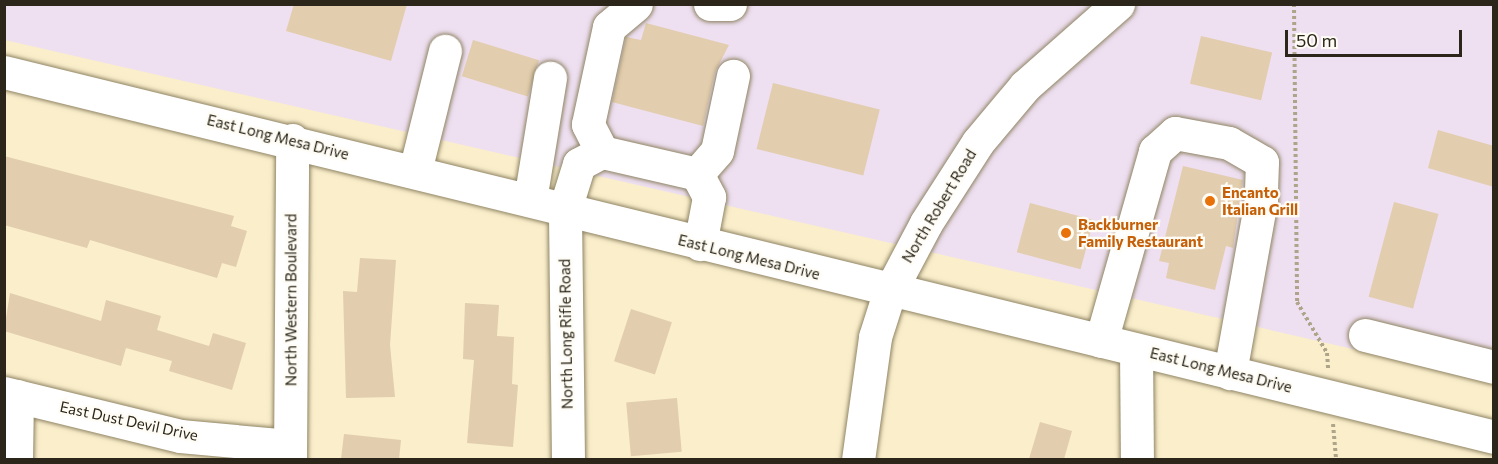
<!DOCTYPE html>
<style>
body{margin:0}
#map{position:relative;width:1498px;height:464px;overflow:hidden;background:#faeecb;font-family:Commissioner,sans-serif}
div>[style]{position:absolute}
.commercial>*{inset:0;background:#eedff1}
.building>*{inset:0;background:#e2cdae;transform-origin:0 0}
.path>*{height:4px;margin-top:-2px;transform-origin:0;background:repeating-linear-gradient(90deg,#ada489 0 3px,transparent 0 6px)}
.roads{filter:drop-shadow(0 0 2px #8f8464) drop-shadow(0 0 2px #8f8464)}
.minor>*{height:33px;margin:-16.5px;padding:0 16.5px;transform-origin:16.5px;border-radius:16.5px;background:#fff}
.major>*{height:33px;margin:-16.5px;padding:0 16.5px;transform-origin:16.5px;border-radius:16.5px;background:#fff}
.dots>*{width:16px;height:16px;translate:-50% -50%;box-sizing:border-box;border:3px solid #fefcf5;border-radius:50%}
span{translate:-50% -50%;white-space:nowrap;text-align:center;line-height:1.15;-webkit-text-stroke:4.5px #fefcf5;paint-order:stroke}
.street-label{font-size:15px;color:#2b2619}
.food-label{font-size:15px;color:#c56008;font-weight:700}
.left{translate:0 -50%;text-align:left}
.frame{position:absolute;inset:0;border:6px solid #2b2619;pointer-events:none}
.scale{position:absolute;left:1285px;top:30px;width:177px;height:27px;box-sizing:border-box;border:3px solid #2b2619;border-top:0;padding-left:8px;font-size:18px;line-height:21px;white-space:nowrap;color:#2b2619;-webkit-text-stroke:4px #fefcf5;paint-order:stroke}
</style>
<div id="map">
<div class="commercial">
<div style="clip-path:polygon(5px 4px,1493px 5px,1493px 381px,5px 40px)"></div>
</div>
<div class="building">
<div style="clip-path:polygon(294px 4px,407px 4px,391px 61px,286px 31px)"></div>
<div style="clip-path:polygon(646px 23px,729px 45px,715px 72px,703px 126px,612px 102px,626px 37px,641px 40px)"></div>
<div style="left:1201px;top:36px;width:73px;height:49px;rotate:13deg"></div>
<div style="left:473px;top:40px;width:69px;height:38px;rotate:17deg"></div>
<div style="left:773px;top:83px;width:110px;height:68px;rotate:14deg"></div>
<div style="clip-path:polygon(1438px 130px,1494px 146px,1494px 187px,1428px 168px)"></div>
<div style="clip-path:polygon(4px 156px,234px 216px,231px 226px,247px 231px,236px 267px,222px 263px,217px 278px,90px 240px,87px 248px,4px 225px)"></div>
<div style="clip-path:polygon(1183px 166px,1243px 180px,1233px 248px,1226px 246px,1215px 290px,1166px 278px,1169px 263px,1159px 261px)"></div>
<div style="left:1394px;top:202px;width:46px;height:98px;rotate:15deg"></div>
<div style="left:1030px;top:203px;width:66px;height:51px;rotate:15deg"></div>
<div style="clip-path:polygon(360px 258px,396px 260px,390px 345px,395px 397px,346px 398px,343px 291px,357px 292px)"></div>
<div style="clip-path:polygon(10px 293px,101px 321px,106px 300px,161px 316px,157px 330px,209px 346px,213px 333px,246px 343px,232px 390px,169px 371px,172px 361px,126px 348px,121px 366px,4px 331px)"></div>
<div style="clip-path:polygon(465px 303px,499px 305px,497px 336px,514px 337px,512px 384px,518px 385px,513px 447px,467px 443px,474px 360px,463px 359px)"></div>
<div style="left:631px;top:309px;width:43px;height:55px;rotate:18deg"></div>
<div style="left:677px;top:398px;width:54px;height:51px;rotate:85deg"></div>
<div style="clip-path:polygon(1040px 422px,1072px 431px,1064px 459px,1029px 459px)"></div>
<div style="clip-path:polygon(344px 434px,401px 440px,399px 459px,341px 459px)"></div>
</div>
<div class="path">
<div style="left:1294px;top:4px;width:298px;rotate:89.4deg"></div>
<div style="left:1297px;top:302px;width:59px;rotate:59.5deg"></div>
<div style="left:1327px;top:353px;width:16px;rotate:86deg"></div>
<div style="left:1333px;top:424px;width:36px;rotate:85deg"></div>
</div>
<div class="roads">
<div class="minor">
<div style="left:710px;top:4px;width:20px"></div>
<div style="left:4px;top:72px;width:1534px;rotate:13.76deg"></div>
<div style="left:602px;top:152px;width:31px;rotate:-117deg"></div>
<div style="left:588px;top:124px;width:99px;rotate:-77.8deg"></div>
<div style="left:609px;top:27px;width:35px;rotate:-40deg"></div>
<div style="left:415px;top:171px;width:124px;rotate:-76deg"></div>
<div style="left:697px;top:174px;width:30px;rotate:-49deg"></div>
<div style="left:717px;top:151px;width:77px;rotate:-78deg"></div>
<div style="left:530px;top:200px;width:124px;rotate:-80.7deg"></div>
<div style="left:1365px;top:335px;width:133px;rotate:13.9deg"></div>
<div style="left:1101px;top:341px;width:198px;rotate:-74.1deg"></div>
<div style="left:1155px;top:151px;width:27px;rotate:-42deg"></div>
<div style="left:1175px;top:133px;width:55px;rotate:10.5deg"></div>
<div style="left:1229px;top:143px;width:38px;rotate:30deg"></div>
<div style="left:1262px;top:162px;width:38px;rotate:92deg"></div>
<div style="left:1261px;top:200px;width:176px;rotate:100.2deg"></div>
<div style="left:1136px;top:350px;width:110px;rotate:89.5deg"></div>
<div style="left:4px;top:393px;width:181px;rotate:13.7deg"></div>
<div style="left:180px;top:436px;width:110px;rotate:5.2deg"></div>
<div style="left:16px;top:460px;width:64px;rotate:-89.1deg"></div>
<div style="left:290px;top:460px;width:320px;rotate:-89.6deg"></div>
<div style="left:568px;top:460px;width:251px;rotate:-90.7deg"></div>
<div style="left:565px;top:209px;width:47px;rotate:-72.7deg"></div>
<div style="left:579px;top:164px;width:26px;rotate:-28deg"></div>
<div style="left:602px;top:152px;width:98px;rotate:13deg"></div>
<div style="left:697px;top:174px;width:26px;rotate:62deg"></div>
<div style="left:709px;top:197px;width:48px;rotate:100.8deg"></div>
</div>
<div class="major">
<div style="left:858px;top:460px;width:124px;rotate:-82.1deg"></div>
<div style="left:875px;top:337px;width:46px;rotate:-72.3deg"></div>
<div style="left:889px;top:293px;width:79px;rotate:-62.1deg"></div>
<div style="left:926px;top:223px;width:96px;rotate:-57.3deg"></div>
<div style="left:978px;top:142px;width:73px;rotate:-50deg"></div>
<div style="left:1025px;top:86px;width:124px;rotate:-41.4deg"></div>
</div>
</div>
<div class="dots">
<div style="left:1210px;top:201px;background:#e8710a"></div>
<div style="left:1066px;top:233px;background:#e8710a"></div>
</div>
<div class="street-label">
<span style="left:278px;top:137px;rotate:14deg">East Long Mesa Drive</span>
<span style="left:939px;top:206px;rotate:-59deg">North Robert Road</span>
<span style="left:749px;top:257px;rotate:14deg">East Long Mesa Drive</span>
<span style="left:291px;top:300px;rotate:-90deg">North Western Boulevard</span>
<span style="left:566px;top:334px;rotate:-91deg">North Long Rifle Road</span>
<span style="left:1221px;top:370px;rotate:14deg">East Long Mesa Drive</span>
<span style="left:129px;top:421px;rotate:12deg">East Dust Devil Drive</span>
</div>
<div class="food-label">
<span class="left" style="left:1222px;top:201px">Encanto<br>Italian Grill</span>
<span class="left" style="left:1078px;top:233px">Backburner<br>Family Restaurant</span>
</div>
<div class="frame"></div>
<div class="scale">50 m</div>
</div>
